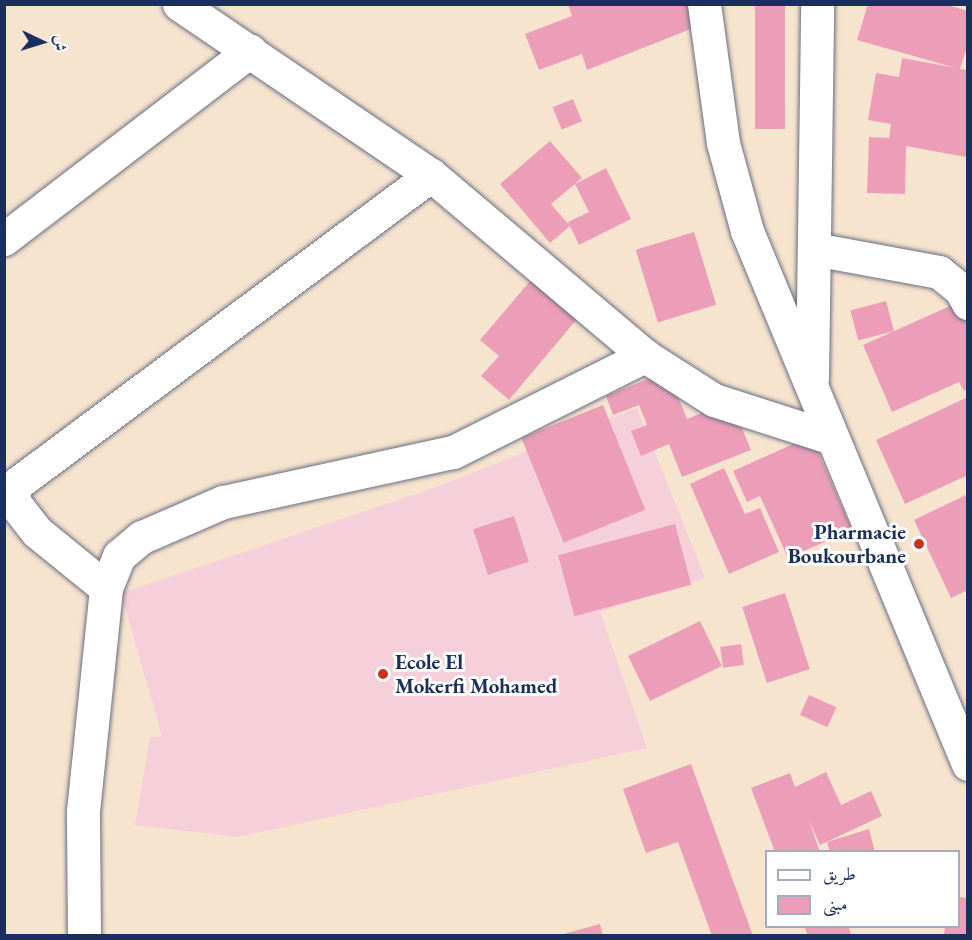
<!DOCTYPE html>
<meta charset="utf-8">
<style>
body{margin:0}
#map{position:relative;width:972px;height:940px;overflow:hidden;background:#f7e4ce;font-family:"EB Garamond",Amiri,serif}
div>[style]{position:absolute}
.built>*{inset:0;background:#f5cfda}
.building>*{inset:0;background:#ec9eb8;transform-origin:0 0}
.roads{filter:drop-shadow(0 0 2px #686e85) drop-shadow(0 0 2px #686e85)}
.street>*{height:33px;margin:-16.5px;padding:0 16.5px;transform-origin:16.5px;border-radius:16.5px;background:#fff}
.dots>*{width:16px;height:16px;translate:-50% -50%;box-sizing:border-box;border:3px solid #fff;border-radius:50%}
span{translate:-50% -50%;white-space:nowrap;text-align:center;line-height:1.15;-webkit-text-stroke:6px #fff;paint-order:stroke}
.poi-label{font-size:21px;color:#1b2f5e;font-weight:700}
.right{translate:-100% -50%;text-align:right}
.left{translate:0 -50%;text-align:left}
.frame{position:absolute;inset:0;border:6px solid #1b2f5e;pointer-events:none}
.legend{position:absolute;left:765px;top:850px;width:195px;height:78px;box-sizing:border-box;background:#fff;border:2px solid #a4acbf;margin:0;padding:8px 10px;list-style:none;font-size:18px;color:#1b2f5e}
.legend li{display:flex;align-items:center;gap:12px;height:30px}
.legend b{width:30px;border:2px solid #a4acbf}
.north{position:absolute;left:12px;top:12px;width:60px;height:60px;-webkit-text-stroke:4px #fff;paint-order:stroke;rotate:94deg;font-size:16px;font-weight:700;line-height:24px;text-align:center;color:#1b2f5e}
.north::after{content:'';display:block;margin:auto;width:21px;height:27px;background:#1b2f5e;clip-path:polygon(50% 0,100% 100%,50% 72%,0 100%)}
</style>
<div id="map">
<div class="built">
<div style="clip-path:polygon(637px 408px,705px 578px,600px 612px,647px 748px,238px 837px,135px 825px,150px 737px,162px 736px,121px 593px,434px 488px)"></div>
</div>
<div class="building">
<div style="clip-path:polygon(568px 4px,687px 4px,696px 27px,587px 70px,582px 54px,539px 70px,525px 34px,572px 16px)"></div>
<div style="left:755px;top:4px;width:30px;height:125px"></div>
<div style="clip-path:polygon(868px 4px,944px 4px,968px 11px,968px 44px,960px 69px,968px 70px,966px 157px,906px 146px,905px 194px,867px 193px,869px 137px,889px 138px,891px 124px,868px 120px,876px 73px,899px 77px,902px 58px,956px 68px,857px 40px)"></div>
<div style="left:573px;top:99px;width:24px;height:22px;rotate:68deg"></div>
<div style="clip-path:polygon(550px 141px,582px 178px,551px 204px,569px 225px,568px 222px,589px 212px,575px 184px,606px 168px,631px 219px,579px 245px,570px 226px,550px 243px,500px 184px)"></div>
<div style="left:694px;top:232px;width:76px;height:61px;rotate:73deg"></div>
<div style="clip-path:polygon(531px 280px,577px 319px,509px 400px,481px 376px,499px 356px,480px 340px)"></div>
<div style="left:886px;top:301px;width:31px;height:37px;rotate:75deg"></div>
<div style="clip-path:polygon(961px 301px,968px 315px,968px 389px,964px 391px,959px 382px,892px 412px,863px 345px)"></div>
<div style="clip-path:polygon(668px 371px,687px 419px,731px 401px,751px 450px,682px 477px,669px 444px,641px 456px,631px 431px,647px 425px,639px 405px,613px 415px,606px 396px)"></div>
<div style="clip-path:polygon(968px 397px,968px 475px,905px 504px,876px 440px)"></div>
<div style="left:603px;top:405px;width:113px;height:88px;rotate:68deg"></div>
<div style="clip-path:polygon(811px 436px,852px 530px,788px 558px,760px 496px,747px 502px,733px 471px)"></div>
<div style="clip-path:polygon(724px 468px,745px 514px,760px 508px,779px 552px,729px 574px,690px 484px)"></div>
<div style="clip-path:polygon(968px 494px,968px 590px,951px 598px,914px 520px)"></div>
<div style="left:514px;top:516px;width:48px;height:43px;rotate:72deg"></div>
<div style="left:675px;top:524px;width:63px;height:121px;rotate:75deg"></div>
<div style="left:785px;top:593px;width:80px;height:45px;rotate:72deg"></div>
<div style="left:700px;top:621px;width:50px;height:80px;rotate:64deg"></div>
<div style="left:741px;top:644px;width:21px;height:21px;rotate:82deg"></div>
<div style="left:809px;top:695px;width:30px;height:22px;rotate:24deg"></div>
<div style="clip-path:polygon(691px 764px,753px 936px,712px 936px,678px 842px,646px 853px,623px 789px)"></div>
<div style="clip-path:polygon(826px 772px,841px 805px,871px 791px,882px 816px,820px 845px,809px 821px,820px 852px,775px 852px,751px 788px,790px 773px,795px 787px)"></div>
<div style="clip-path:polygon(869px 829px,875px 852px,830px 852px,827px 842px)"></div>
<div style="clip-path:polygon(958px 897px,968px 898px,968px 936px,944px 935px,945px 926px,958px 926px)"></div>
<div style="clip-path:polygon(600px 924px,603px 936px,560px 936px,560px 935px)"></div>
<div style="clip-path:polygon(804px 926px,848px 926px,852px 936px,808px 936px)"></div>
</div>
<div class="roads">
<div class="street">
<div style="left:179px;top:4px;width:305px;rotate:34.2deg"></div>
<div style="left:431px;top:175px;width:280px;rotate:40.2deg"></div>
<div style="left:645px;top:356px;width:82px;rotate:32.5deg"></div>
<div style="left:714px;top:400px;width:121px;rotate:17.8deg"></div>
<div style="left:704px;top:4px;width:140px;rotate:82.2deg"></div>
<div style="left:723px;top:143px;width:91px;rotate:74.7deg"></div>
<div style="left:747px;top:231px;width:577px;rotate:67.48deg"></div>
<div style="left:4px;top:239px;width:310px;rotate:-37.4deg"></div>
<div style="left:814px;top:249px;width:127px;rotate:10.4deg"></div>
<div style="left:939px;top:272px;width:28px;rotate:39deg"></div>
<div style="left:961px;top:290px;width:15px;rotate:62deg"></div>
<div style="left:812px;top:378px;width:374px;rotate:-89.2deg"></div>
<div style="left:106px;top:588px;width:89px;rotate:-140.9deg"></div>
<div style="left:37px;top:532px;width:39px;rotate:-128deg"></div>
<div style="left:13px;top:501px;width:16px;rotate:-83deg"></div>
<div style="left:15px;top:485px;width:519px;rotate:-36.69deg"></div>
<div style="left:84px;top:936px;width:125px;rotate:-90.5deg"></div>
<div style="left:83px;top:811px;width:224px;rotate:-84.1deg"></div>
<div style="left:106px;top:588px;width:35px;rotate:-68deg"></div>
<div style="left:119px;top:556px;width:30px;rotate:-40deg"></div>
<div style="left:142px;top:537px;width:88px;rotate:-23.4deg"></div>
<div style="left:223px;top:502px;width:235px;rotate:-12.3deg"></div>
<div style="left:453px;top:452px;width:215px;rotate:-26.6deg"></div>
</div>
</div>
<div class="dots">
<div style="left:919px;top:544px;background:#c8321e"></div>
<div style="left:383px;top:674px;background:#c8321e"></div>
</div>
<div class="poi-label">
<span class="right" style="left:906px;top:544px">Pharmacie<br>Boukourbane</span>
<span class="left" style="left:395px;top:674px">Ecole El<br>Mokerfi Mohamed</span>
</div>
<div class="frame"></div>
<ul class="legend">
<li><b style="height:8px;background:#fff"></b>طريق</li>
<li><b style="height:16px;background:#ec9eb8"></b>مبنى</li>
</ul>
<div class="north">ش</div>
</div>
